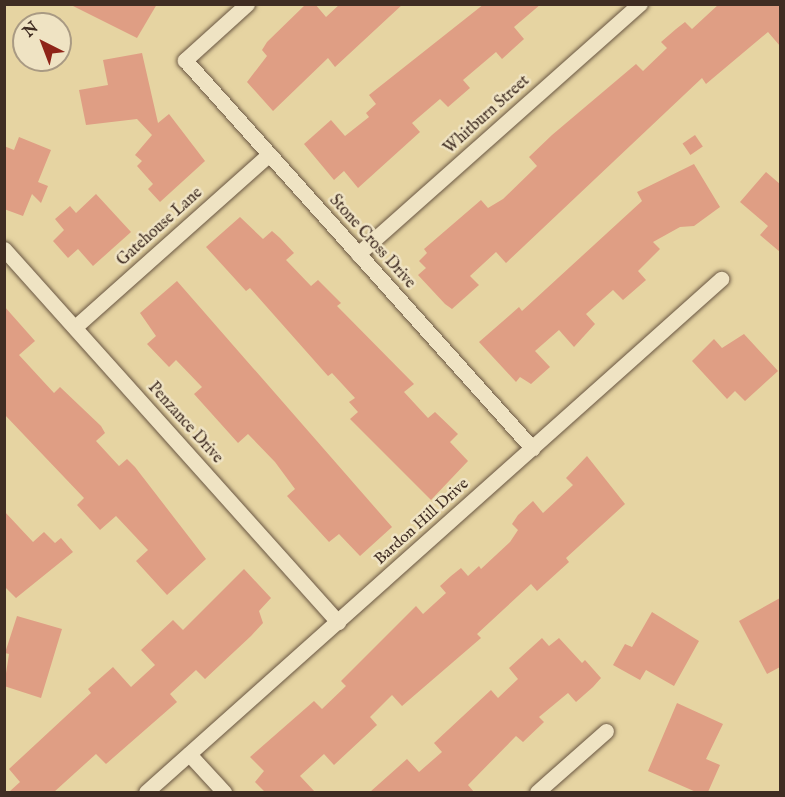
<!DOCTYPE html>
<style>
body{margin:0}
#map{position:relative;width:785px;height:797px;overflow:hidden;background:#e6d4a2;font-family:"IM FELL English",serif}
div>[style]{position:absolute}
.building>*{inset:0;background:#df9e84;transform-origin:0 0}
.roads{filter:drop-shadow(0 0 2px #6a5743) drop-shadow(0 0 2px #6a5743)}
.street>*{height:15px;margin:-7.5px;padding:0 7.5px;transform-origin:7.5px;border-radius:7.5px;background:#efe3c3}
span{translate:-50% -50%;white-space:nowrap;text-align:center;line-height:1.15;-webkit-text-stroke:5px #efe3c3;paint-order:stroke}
.street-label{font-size:16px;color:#402d23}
.frame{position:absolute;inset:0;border:6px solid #402d23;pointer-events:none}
.north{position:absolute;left:12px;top:12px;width:60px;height:60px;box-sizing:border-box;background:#efe3c3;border:2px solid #a99a83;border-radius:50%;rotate:318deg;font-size:16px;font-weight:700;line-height:24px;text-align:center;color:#402d23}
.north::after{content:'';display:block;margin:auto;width:21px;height:27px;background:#8f2418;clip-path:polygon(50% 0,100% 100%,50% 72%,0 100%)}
</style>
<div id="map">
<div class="building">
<div style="clip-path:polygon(69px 4px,157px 4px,137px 38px)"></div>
<div style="clip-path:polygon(306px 4px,315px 4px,326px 17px,340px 4px,403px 4px,335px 67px,328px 58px,273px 111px,247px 82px,267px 56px,262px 50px,267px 42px)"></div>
<div style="clip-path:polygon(484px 4px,541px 4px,514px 27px,524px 39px,502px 59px,496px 52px,463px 80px,470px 88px,448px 107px,440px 99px,412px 123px,420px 132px,358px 188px,344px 171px,334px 180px,304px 144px,331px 120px,345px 136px,369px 117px,366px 113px,376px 104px,369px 95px)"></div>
<div style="clip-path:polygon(719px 4px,780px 4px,780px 46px,768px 32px,706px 84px,702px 78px,506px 263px,496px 252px,470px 276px,479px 285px,452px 309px,445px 304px,418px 275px,426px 268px,419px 261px,427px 253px,424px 249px,481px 200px,488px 208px,503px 199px,537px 166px,529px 157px,552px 135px,636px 64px,643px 71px,667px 48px,661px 42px,676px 29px,685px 22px,692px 29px)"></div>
<div style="clip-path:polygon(142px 53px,158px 123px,169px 114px,205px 161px,160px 202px,148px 189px,153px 184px,137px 166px,142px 161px,135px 155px,152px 135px,137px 119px,86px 125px,79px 90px,108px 85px,103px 60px)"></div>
<div style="left:695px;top:135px;width:14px;height:15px;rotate:56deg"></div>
<div style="clip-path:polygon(19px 137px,51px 150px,38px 182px,48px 186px,41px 203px,32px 194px,23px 216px,4px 209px,4px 146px,14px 150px)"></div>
<div style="clip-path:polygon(694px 164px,720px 207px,694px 226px,680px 227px,653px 242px,660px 249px,638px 271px,646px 280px,623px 300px,613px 290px,586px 314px,595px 324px,574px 347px,559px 330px,535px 351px,550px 367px,531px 384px,520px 377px,516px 382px,479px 342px,519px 307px,522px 311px,642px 201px,637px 192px)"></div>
<div style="clip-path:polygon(766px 172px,780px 184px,780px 252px,760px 235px,768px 226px,740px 202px)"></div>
<div style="clip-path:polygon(96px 194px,131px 232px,93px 266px,78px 249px,68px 258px,53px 241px,64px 230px,55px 219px,70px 206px,76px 213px)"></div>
<div style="clip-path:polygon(240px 217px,263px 239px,272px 231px,280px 238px,294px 253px,286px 260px,311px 286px,318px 280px,341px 303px,337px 306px,414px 384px,404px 392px,428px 418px,435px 412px,458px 434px,450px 442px,468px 461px,431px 500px,350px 419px,358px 412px,349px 402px,355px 398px,332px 373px,328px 376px,250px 288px,246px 291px,206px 247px)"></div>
<div style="clip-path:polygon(177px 281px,392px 527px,360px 556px,339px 534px,329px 542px,287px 496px,295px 489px,275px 462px,248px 434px,238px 443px,194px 394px,202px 387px,176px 360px,169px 367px,147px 344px,156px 336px,140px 313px)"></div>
<div style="clip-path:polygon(4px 306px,35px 341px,19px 355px,54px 393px,60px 387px,101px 426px,105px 433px,96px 441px,119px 466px,127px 459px,135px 467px,206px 559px,167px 595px,136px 561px,148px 550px,116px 516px,100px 530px,77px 505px,84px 498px,4px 414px)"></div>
<div style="clip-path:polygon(744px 334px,778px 371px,745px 401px,735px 391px,727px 399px,692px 361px,714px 339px,722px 348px)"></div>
<div style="clip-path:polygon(587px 456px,625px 504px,566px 558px,569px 562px,537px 591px,531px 584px,477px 634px,481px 638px,402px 706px,392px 695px,370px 717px,377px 725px,334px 765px,324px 754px,300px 776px,315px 792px,265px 792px,255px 782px,264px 771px,250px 757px,314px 701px,322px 709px,346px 686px,341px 681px,416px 606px,423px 614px,446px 593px,440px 586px,451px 576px,461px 568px,468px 576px,479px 566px,481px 569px,510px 542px,518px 530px,512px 524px,518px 515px,533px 501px,543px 513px,573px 485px,566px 478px)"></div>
<div style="clip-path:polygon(4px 511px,33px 542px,44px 532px,55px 543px,61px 538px,73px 552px,16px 598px,4px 586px)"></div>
<div style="clip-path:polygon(244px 569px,271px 598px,259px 611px,263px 623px,251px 636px,205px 679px,196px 670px,170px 694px,177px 702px,106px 764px,96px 754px,54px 792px,9px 792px,20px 782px,9px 769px,91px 693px,88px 689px,113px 667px,131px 687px,155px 665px,141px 650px,173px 620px,183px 630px)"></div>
<div style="clip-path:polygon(780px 598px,780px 667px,767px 674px,739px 621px)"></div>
<div style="clip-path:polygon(652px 612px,699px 641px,674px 686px,646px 670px,640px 680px,613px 665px,625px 644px,632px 647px)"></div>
<div style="clip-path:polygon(17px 616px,62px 629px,41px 698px,4px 686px,9px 654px,5px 653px)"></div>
<div style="clip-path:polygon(542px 638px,549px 646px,559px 638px,582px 663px,585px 660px,601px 678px,593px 687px,576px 702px,568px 693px,539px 717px,544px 722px,523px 742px,516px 736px,468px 785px,474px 792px,370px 792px,407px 759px,419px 772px,442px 752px,434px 743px,491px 690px,498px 698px,518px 679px,509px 668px)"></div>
<div style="clip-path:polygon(677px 703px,723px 724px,706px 759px,720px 765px,708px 792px,696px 792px,648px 771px)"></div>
</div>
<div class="roads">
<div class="street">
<div style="left:247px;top:4px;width:84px;rotate:137.9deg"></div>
<div style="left:185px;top:60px;width:521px;rotate:48.19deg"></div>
<div style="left:4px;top:249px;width:501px;rotate:48.16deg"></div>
<div style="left:358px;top:254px;width:377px;rotate:-41.6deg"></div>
<div style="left:75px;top:327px;width:260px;rotate:-41.7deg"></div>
<div style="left:189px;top:754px;width:52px;rotate:47.4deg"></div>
<div style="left:146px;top:792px;width:771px;rotate:-41.74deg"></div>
<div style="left:537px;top:792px;width:92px;rotate:-41.5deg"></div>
</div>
</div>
<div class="street-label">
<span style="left:487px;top:115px;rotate:-42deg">Whitburn Street</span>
<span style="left:160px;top:227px;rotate:-42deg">Gatehouse Lane</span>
<span style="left:372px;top:242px;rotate:48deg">Stone Cross Drive</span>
<span style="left:185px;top:423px;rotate:48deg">Penzance Drive</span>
<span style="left:422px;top:522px;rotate:-42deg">Bardon Hill Drive</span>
</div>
<div class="frame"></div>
<div class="north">N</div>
</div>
